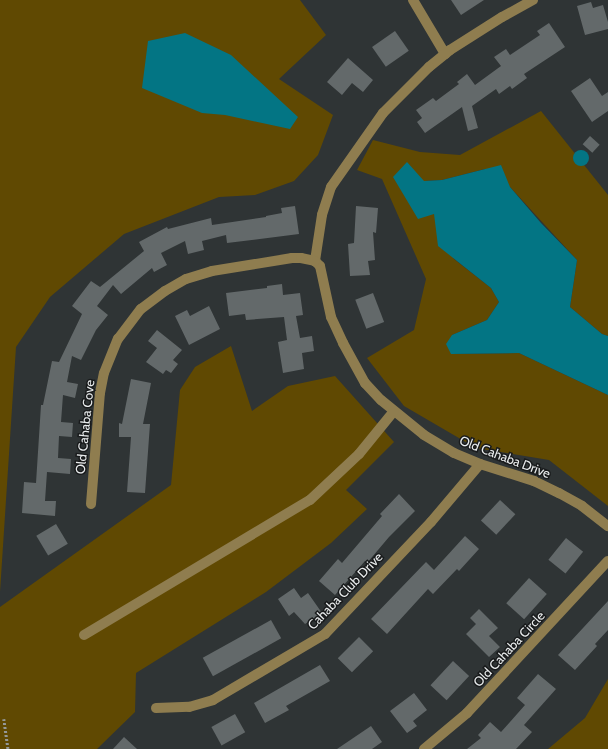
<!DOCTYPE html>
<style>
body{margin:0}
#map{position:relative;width:608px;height:749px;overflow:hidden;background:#2f3435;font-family:Cabin,sans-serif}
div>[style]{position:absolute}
.green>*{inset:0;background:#604902}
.water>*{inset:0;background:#037584}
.round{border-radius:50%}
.building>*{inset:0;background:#63696a;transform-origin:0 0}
.path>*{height:2.5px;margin-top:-1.25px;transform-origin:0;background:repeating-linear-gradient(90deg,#949899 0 2px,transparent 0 4px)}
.minor>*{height:10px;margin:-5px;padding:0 5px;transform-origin:5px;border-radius:5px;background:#8f7d4f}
span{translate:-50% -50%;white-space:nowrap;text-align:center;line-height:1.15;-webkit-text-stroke:3px #191b1c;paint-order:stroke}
.street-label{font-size:13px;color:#e9eced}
</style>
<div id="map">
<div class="green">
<div style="clip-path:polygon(0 0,300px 0,326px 35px,279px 79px,333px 115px,318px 155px,294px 181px,255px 195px,219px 197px,124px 234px,50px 297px,16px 347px,0 592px)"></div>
<div style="clip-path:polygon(541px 111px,608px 195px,608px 336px,602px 334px,570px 307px,577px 260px,510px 187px,485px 169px,442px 180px,424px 181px,434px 214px,454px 259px,491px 288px,499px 302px,487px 320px,452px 335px,451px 354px,519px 353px,608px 395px,608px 506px,549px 460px,476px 448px,404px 406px,367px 358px,414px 330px,426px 279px,382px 179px,357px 170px,373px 140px,420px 152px,460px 155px)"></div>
<div style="clip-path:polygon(231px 346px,252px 411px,288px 386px,335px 376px,394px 442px,346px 490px,367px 509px,331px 543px,266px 592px,136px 673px,135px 712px,97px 749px,0 749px,0 607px,171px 485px,180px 390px,195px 367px)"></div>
<div style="clip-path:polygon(608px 679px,608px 749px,548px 749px,585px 718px)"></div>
</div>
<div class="water">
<div style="clip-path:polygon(185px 33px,231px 55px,298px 117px,290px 129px,225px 115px,202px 113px,142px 88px,148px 41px)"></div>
<div class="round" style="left:573px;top:150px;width:16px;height:16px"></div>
<div style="clip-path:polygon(407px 162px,424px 181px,442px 180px,501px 165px,510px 187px,541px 223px,577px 260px,570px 307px,602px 334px,608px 336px,608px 395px,519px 353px,451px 354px,446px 344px,452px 335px,487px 320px,499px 302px,491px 288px,438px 246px,434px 214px,418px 219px,393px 177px)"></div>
</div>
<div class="building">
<div style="clip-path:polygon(451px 0,484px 0,461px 15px)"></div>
<div style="clip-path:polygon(591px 2px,593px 8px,603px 5px,608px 22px,608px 29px,585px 35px,577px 6px)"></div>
<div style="clip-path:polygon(549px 23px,565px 47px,524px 74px,527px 78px,512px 89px,510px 86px,499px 94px,496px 89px,472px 106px,478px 128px,468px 131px,462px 107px,425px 133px,417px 122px,422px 118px,416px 110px,433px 98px,436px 101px,459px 84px,457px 82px,467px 74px,475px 85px,501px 66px,494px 57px,506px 49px,510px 55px,540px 35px,537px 31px)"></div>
<div style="left:395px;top:31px;width:24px;height:28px;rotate:55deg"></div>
<div style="clip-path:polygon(348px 58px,373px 80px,363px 92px,352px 83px,342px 95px,327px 82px)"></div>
<div style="clip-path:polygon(590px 78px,602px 96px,608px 92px,608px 111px,592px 122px,571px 91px)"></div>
<div style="left:590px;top:136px;width:13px;height:11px;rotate:42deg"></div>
<div style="clip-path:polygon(295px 206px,299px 234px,227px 243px,226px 235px,202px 241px,204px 250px,188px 254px,185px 241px,161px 253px,167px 265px,154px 272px,152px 268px,121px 294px,113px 285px,97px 306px,108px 315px,96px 330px,81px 360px,72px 356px,67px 382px,78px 384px,75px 398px,63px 395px,61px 422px,73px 423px,72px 437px,59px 436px,58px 458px,71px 459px,70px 474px,47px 472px,45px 501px,56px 501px,55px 516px,22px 513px,24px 482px,36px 483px,41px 405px,43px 405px,52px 361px,59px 362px,82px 314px,72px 306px,91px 281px,100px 287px,144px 251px,139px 242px,167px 227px,168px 229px,211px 218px,212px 225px,266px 217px,266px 216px,282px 213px,281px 208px)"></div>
<div style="clip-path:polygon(356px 206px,378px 208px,376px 233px,373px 232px,375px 260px,368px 261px,370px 275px,350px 276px,348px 244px,354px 243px)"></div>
<div style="clip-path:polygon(282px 284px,283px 295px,300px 293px,303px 315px,296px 316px,300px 338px,312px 336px,314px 351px,302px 353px,304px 369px,283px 373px,278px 342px,287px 340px,284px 317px,246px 320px,245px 314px,229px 316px,226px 293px,267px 288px,267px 286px)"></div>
<div style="left:373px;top:293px;width:31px;height:19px;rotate:69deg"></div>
<div style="clip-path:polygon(209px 306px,220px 329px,189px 345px,175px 316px,187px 310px,190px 316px)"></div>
<div style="clip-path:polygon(157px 330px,182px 350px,173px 360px,178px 364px,171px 373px,166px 370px,163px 374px,146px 362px,157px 348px,148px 341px)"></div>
<div style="clip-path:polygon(131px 379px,151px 383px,143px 424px,150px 424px,145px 493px,127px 492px,131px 437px,119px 437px,119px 423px,122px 424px)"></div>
<div style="clip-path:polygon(399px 494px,415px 511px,389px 537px,367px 563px,365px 561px,335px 595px,319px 581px,338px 559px,342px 563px,382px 516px,380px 514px)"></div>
<div style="left:500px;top:500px;width:21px;height:28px;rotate:43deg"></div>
<div style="left:56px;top:524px;width:23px;height:23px;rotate:59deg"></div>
<div style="clip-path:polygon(465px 536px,479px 549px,459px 571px,457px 569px,433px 594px,428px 589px,387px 634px,371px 619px,426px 562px,434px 570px)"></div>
<div style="left:566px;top:538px;width:22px;height:28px;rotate:39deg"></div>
<div style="left:529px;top:578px;width:24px;height:34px;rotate:42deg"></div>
<div style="clip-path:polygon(294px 588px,301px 598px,308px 593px,322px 613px,305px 624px,294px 612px,289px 616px,278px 599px)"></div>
<div style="clip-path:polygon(608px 601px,608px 630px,595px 644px,597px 646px,575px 670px,558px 655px)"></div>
<div style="clip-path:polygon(479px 609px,498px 628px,489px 636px,500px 647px,489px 657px,466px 634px,476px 624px,470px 618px)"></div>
<div style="left:271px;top:620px;width:21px;height:78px;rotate:61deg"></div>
<div style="left:359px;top:637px;width:20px;height:30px;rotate:45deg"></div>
<div style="left:453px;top:661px;width:22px;height:33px;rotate:43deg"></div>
<div style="clip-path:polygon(320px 665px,330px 681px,286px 706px,289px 710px,265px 723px,254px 703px)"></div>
<div style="clip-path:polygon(538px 674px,556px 689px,524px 725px,532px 732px,516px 749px,467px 749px,481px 738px,478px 735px,490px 722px,501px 732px,525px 705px,517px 698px)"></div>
<div style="clip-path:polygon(414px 693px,427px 710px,413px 721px,417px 726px,407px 733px,390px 711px)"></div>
<div style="left:235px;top:714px;width:21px;height:27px;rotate:61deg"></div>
<div style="clip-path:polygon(371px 726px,382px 742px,372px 749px,337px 749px)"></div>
<div style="clip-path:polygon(124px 737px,137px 749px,113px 749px)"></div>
</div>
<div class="path">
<div style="left:4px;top:719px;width:30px;rotate:82deg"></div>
</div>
<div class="minor">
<div style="left:413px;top:0;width:63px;rotate:59.3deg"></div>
<div style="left:533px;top:0;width:35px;rotate:151deg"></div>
<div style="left:502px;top:17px;width:62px;rotate:147.6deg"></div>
<div style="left:450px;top:50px;width:27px;rotate:141deg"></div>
<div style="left:429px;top:67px;width:65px;rotate:135deg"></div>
<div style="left:383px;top:113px;width:90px;rotate:125.1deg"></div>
<div style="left:331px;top:187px;width:29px;rotate:108deg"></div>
<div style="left:322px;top:215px;width:47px;rotate:98.7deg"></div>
<div style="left:315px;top:261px;width:7px;rotate:45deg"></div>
<div style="left:320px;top:266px;width:52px;rotate:77.8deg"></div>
<div style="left:331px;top:317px;width:29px;rotate:65deg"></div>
<div style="left:343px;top:343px;width:46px;rotate:61.2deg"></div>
<div style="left:365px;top:383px;width:23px;rotate:47deg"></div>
<div style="left:381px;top:400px;width:55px;rotate:39.1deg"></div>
<div style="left:424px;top:435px;width:35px;rotate:31deg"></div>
<div style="left:454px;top:453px;width:28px;rotate:23deg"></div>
<div style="left:480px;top:464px;width:57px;rotate:17.5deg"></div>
<div style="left:534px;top:481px;width:28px;rotate:26deg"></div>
<div style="left:559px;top:493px;width:26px;rotate:29deg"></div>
<div style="left:582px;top:506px;width:33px;rotate:38deg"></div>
<div style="left:91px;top:504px;width:111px;rotate:-85.4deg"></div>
<div style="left:100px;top:393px;width:20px;rotate:-79deg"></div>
<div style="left:104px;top:373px;width:37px;rotate:-68deg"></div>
<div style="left:118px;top:339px;width:38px;rotate:-53deg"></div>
<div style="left:141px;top:309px;width:30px;rotate:-37deg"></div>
<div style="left:165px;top:291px;width:24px;rotate:-30deg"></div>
<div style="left:186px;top:279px;width:27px;rotate:-17deg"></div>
<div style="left:212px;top:271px;width:81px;rotate:-9.2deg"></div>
<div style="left:292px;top:258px;width:9px"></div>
<div style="left:301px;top:258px;width:14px;rotate:12deg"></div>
<div style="left:84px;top:635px;width:263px;rotate:-30.9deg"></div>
<div style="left:310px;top:500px;width:67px;rotate:-43.2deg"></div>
<div style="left:359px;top:454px;width:55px;rotate:-50.9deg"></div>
<div style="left:156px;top:708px;width:33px;rotate:-2deg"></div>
<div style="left:189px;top:707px;width:25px;rotate:-16deg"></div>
<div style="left:213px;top:700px;width:130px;rotate:-30.5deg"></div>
<div style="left:325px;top:634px;width:154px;rotate:-46.6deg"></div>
<div style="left:431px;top:522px;width:76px;rotate:-49.8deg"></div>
<div style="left:424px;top:749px;width:56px;rotate:-39.9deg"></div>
<div style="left:467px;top:713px;width:207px;rotate:-47.2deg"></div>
</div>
<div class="street-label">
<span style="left:85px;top:427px;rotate:-84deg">Old Cahaba Cove</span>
<span style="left:505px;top:457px;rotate:21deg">Old Cahaba Drive</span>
<span style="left:345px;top:591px;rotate:-46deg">Cahaba Club Drive</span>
<span style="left:509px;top:649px;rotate:-47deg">Old Cahaba Circle</span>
</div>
</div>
